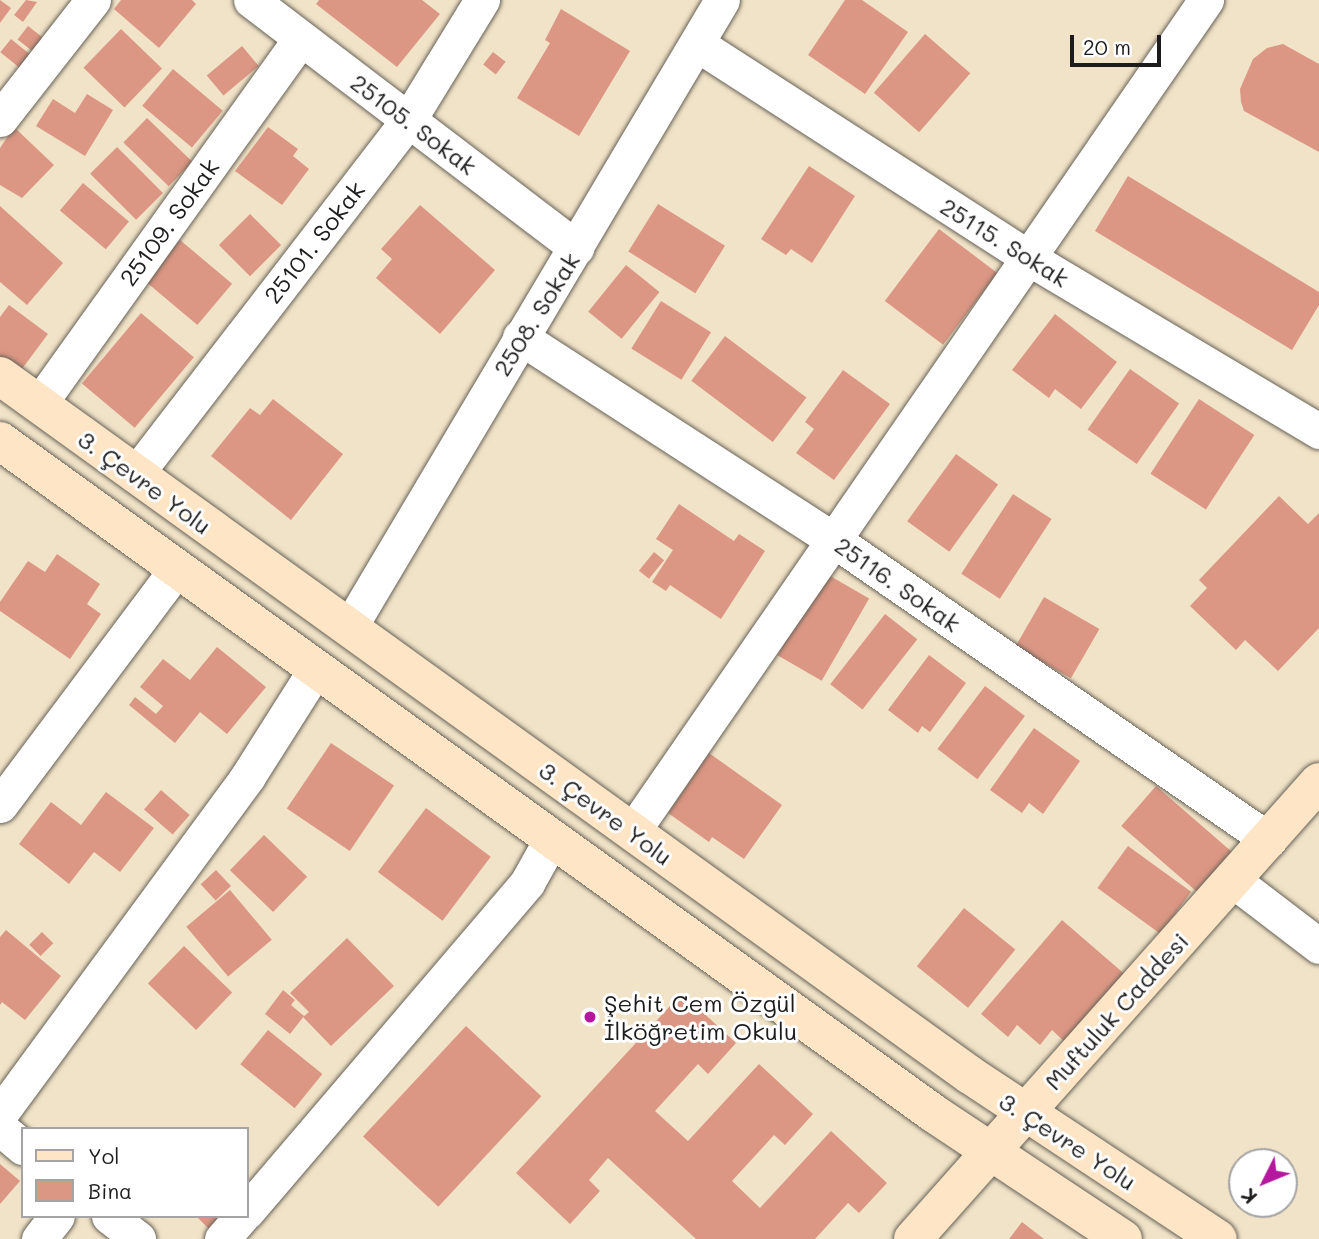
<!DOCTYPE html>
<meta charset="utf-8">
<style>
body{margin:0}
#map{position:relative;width:1319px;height:1239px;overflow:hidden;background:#f1e3c7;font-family:Mali,sans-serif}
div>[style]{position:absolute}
.building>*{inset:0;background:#dc9784;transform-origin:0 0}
.roads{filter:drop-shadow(0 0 2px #676258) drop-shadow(0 0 2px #676258)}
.street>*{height:35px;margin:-17.5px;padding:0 17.5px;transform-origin:17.5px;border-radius:17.5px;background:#fff}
.secondary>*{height:38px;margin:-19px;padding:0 19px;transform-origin:19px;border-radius:19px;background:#fde5c5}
.dots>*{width:19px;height:19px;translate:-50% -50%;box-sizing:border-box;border:4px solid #fff;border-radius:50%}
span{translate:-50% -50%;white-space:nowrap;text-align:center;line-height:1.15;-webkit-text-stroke:6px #fff;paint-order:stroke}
.street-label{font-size:24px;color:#1c1c1c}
.poi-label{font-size:24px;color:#1c1c1c}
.left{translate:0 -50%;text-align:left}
.legend{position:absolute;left:21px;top:1127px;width:228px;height:91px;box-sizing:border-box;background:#fff;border:2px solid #a4a4a4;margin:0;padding:9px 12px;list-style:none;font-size:21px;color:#1c1c1c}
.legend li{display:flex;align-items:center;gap:14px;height:35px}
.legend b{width:35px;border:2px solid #a4a4a4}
.north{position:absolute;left:1228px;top:1148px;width:70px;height:70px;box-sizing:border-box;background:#fff;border:2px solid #a4a4a4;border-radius:50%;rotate:227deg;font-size:19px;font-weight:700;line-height:28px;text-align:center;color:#1c1c1c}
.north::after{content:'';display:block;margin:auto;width:24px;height:32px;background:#b5179e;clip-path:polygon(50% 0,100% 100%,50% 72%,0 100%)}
.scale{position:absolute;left:1070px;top:35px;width:91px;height:32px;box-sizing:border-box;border:4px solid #1c1c1c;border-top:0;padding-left:9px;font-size:21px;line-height:24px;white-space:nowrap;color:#1c1c1c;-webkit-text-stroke:5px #fff;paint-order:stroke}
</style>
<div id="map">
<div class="building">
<div style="clip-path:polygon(0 0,11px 8px,0 23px)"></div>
<div style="clip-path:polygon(26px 0,37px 2px,23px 22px,14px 15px)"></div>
<div style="clip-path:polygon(121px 0,192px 0,196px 4px,159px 48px,114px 9px)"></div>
<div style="clip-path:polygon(319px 0,422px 0,440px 14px,397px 67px,316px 4px)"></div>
<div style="clip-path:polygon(845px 0,862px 0,908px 32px,865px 94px,808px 55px)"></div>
<div style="clip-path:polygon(561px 9px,630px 51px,579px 136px,517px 98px,550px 43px,545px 40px)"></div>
<div style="left:28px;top:26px;width:24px;height:17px;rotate:38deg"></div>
<div style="left:121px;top:29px;width:57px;height:54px;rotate:44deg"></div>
<div style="left:925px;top:34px;width:60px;height:78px;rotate:41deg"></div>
<div style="left:11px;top:39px;width:26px;height:17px;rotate:39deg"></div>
<div style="clip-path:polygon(1283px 44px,1319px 64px,1319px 152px,1244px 111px,1241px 102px,1240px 89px,1253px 59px,1267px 48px)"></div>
<div style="left:242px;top:46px;width:26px;height:46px;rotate:50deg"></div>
<div style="left:493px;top:52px;width:16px;height:16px;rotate:38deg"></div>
<div style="left:173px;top:69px;width:65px;height:48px;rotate:40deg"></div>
<div style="clip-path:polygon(87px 94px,113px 110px,85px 156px,36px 126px,53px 99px,75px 113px)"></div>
<div style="left:147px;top:118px;width:63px;height:34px;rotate:44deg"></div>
<div style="clip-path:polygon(14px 127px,54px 165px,22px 198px,0 185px,0 148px)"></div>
<div style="clip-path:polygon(268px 127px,298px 149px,293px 156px,309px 169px,282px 205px,235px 171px)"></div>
<div style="left:117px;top:147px;width:65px;height:38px;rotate:45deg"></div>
<div style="clip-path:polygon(809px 166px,855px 196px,812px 263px,791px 249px,786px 255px,761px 239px)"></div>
<div style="clip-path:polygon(1128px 176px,1319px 292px,1319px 305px,1292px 350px,1095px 231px)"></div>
<div style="left:83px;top:183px;width:60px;height:36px;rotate:40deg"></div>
<div style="left:658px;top:204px;width:79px;height:56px;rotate:32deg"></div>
<div style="clip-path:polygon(420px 205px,495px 270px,440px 334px,376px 278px,392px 259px,381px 249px)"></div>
<div style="clip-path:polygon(0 206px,63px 263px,27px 305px,0 282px)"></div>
<div style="left:250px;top:214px;width:44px;height:44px;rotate:45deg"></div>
<div style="left:939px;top:229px;width:73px;height:90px;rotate:37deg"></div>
<div style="left:180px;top:240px;width:68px;height:54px;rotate:40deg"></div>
<div style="left:626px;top:265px;width:43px;height:60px;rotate:39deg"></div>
<div style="left:661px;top:301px;width:59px;height:56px;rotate:32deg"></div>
<div style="clip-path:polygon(9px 305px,48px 334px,19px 373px,0 359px,0 317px)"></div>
<div style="left:141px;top:313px;width:69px;height:92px;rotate:40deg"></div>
<div style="clip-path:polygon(1055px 314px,1117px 362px,1081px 409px,1055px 389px,1049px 398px,1012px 370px)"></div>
<div style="left:725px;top:336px;width:102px;height:56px;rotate:37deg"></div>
<div style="left:1130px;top:369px;width:60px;height:74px;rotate:35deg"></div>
<div style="clip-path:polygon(843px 370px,890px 404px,834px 480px,796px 453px,814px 429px,805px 422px)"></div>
<div style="clip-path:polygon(273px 399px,343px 454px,291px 520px,211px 456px,250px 408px,260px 415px)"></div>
<div style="left:1199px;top:399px;width:66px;height:89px;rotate:33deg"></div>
<div style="left:956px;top:454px;width:52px;height:83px;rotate:36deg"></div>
<div style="left:1013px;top:494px;width:46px;height:95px;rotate:33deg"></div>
<div style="clip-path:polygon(1279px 496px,1308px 524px,1319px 513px,1319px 628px,1278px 671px,1245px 640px,1236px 650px,1190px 606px,1207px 588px,1199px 580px)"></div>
<div style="clip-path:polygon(679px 504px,734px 541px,739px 534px,765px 551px,721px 619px,670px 585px,666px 591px,652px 582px,673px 550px,656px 539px)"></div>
<div style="left:654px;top:552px;width:13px;height:24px;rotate:39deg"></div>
<div style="clip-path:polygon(57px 554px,100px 584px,87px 604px,101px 614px,70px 659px,0 611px,0 602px,28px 561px,45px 572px)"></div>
<div style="left:825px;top:573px;width:51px;height:95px;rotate:30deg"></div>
<div style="left:1044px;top:597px;width:64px;height:57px;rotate:30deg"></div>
<div style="left:885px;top:614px;width:41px;height:89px;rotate:38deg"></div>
<div style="clip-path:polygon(217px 647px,266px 687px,227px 734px,200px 712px,175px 743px,129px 705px,135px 697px,156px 714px,163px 706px,140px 687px,163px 659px,190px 680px)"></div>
<div style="clip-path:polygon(929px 655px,966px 683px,930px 732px,922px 726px,918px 733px,888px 710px)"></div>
<div style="left:985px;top:686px;width:50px;height:79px;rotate:37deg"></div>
<div style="clip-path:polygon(1034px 728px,1080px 761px,1043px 814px,1029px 803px,1022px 813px,990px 790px)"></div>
<div style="left:331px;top:743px;width:76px;height:79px;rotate:34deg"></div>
<div style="clip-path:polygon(709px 753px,782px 805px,744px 859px,712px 837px,709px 842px,668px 813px)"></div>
<div style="left:1156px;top:786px;width:103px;height:53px;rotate:41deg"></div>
<div style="left:161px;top:790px;width:38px;height:26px;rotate:41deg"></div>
<div style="clip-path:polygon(106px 792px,154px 828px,120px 872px,94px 852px,69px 884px,19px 844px,51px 802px,81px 825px)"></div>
<div style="left:426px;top:808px;width:81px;height:80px;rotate:37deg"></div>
<div style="left:264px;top:835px;width:60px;height:49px;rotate:44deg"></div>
<div style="left:1128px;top:846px;width:78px;height:52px;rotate:36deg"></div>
<div style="left:216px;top:870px;width:22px;height:21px;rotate:47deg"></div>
<div style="left:230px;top:890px;width:65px;height:57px;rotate:50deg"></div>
<div style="left:964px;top:908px;width:66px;height:75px;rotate:39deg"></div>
<div style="clip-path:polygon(1062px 920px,1128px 977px,1069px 1046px,1052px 1030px,1040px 1045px,1017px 1025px,1008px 1037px,981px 1014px)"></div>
<div style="clip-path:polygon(6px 930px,61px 976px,25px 1020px,2px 1002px,0 1005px,0 937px)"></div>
<div style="left:42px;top:932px;width:16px;height:18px;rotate:45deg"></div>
<div style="clip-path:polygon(347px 938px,394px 986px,331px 1046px,303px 1017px,309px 1012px,290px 993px)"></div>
<div style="left:184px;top:946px;width:67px;height:52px;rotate:44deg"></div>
<div style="clip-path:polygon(283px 990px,295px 1000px,291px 1005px,304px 1016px,290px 1034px,265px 1014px)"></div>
<div style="clip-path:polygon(682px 993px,736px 1043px,708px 1074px,698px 1064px,655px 1111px,688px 1141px,759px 1064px,813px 1114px,785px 1145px,774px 1135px,732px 1181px,760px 1208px,831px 1131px,887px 1183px,859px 1213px,848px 1203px,815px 1239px,696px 1239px,608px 1158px,589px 1180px,600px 1191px,570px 1224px,516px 1173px)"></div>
<div style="left:466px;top:1026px;width:103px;height:151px;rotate:43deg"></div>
<div style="left:268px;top:1030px;width:70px;height:44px;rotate:39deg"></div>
<div style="clip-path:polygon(0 1164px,20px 1181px,0 1204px)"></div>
<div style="clip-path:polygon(196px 1216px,232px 1216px,214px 1234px)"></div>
<div style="clip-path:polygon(1022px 1222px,1044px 1239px,1009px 1239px)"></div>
</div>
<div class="roads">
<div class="street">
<div style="left:251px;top:0;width:409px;rotate:37.3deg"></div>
<div style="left:697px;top:44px;width:393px;rotate:32.8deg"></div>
<div style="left:1027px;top:257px;width:340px;rotate:30.8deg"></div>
<div style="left:0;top:119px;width:151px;rotate:-52deg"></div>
<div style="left:520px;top:337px;width:370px;rotate:32.9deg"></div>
<div style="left:831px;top:538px;width:532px;rotate:34.59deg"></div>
<div style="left:39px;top:404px;width:448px;rotate:-54.4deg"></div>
<div style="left:135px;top:475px;width:449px;rotate:-52.4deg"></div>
<div style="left:409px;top:119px;width:140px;rotate:-58.5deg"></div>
<div style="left:349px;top:628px;width:730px;rotate:-59.29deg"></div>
<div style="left:0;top:805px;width:296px;rotate:-53.2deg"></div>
<div style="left:632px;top:832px;width:1011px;rotate:-55.4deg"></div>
<div style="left:1234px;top:881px;width:107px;rotate:37.4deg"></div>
<div style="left:0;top:1114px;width:419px;rotate:-53.7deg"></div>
<div style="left:248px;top:776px;width:127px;rotate:-57.6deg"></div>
<div style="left:0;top:1128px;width:30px;rotate:40deg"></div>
<div style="left:247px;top:1211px;width:431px;rotate:-49.5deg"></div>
<div style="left:527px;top:883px;width:51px;rotate:-60.9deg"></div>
<div style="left:109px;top:1216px;width:37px;rotate:38deg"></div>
<div style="left:39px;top:1239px;width:29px;rotate:-52deg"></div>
<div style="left:222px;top:1239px;width:30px;rotate:-49deg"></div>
</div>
<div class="secondary">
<div style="left:0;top:376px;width:1196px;rotate:35.78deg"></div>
<div style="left:970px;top:1075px;width:297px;rotate:33.5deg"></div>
<div style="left:0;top:441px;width:1150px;rotate:35.76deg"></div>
<div style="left:933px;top:1113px;width:228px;rotate:33.6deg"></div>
<div style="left:913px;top:1239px;width:611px;rotate:-48.38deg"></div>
</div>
</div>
<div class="dots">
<div style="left:590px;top:1017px;background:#b5179e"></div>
</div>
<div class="street-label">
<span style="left:414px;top:124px;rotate:37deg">25105. Sokak</span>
<span style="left:169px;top:222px;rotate:-54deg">25109. Sokak</span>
<span style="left:314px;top:242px;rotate:-52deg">25101. Sokak</span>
<span style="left:1005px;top:242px;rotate:32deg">25115. Sokak</span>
<span style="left:536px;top:314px;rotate:-58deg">2508. Sokak</span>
<span style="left:145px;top:482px;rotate:36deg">3. Çevre Yolu</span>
<span style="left:898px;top:584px;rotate:35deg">25116. Sokak</span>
<span style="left:606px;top:813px;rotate:36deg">3. Çevre Yolu</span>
<span style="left:1116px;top:1011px;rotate:-48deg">Muftuluk Caddesi</span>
<span style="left:1068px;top:1141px;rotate:33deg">3. Çevre Yolu</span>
</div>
<div class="poi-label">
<span class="left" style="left:604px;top:1017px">Şehit Cem Özgül<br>İlköğretim Okulu</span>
</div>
<ul class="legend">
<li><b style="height:9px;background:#fde5c5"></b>Yol</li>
<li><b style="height:19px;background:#dc9784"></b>Bina</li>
</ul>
<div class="north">K</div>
<div class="scale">20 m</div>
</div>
